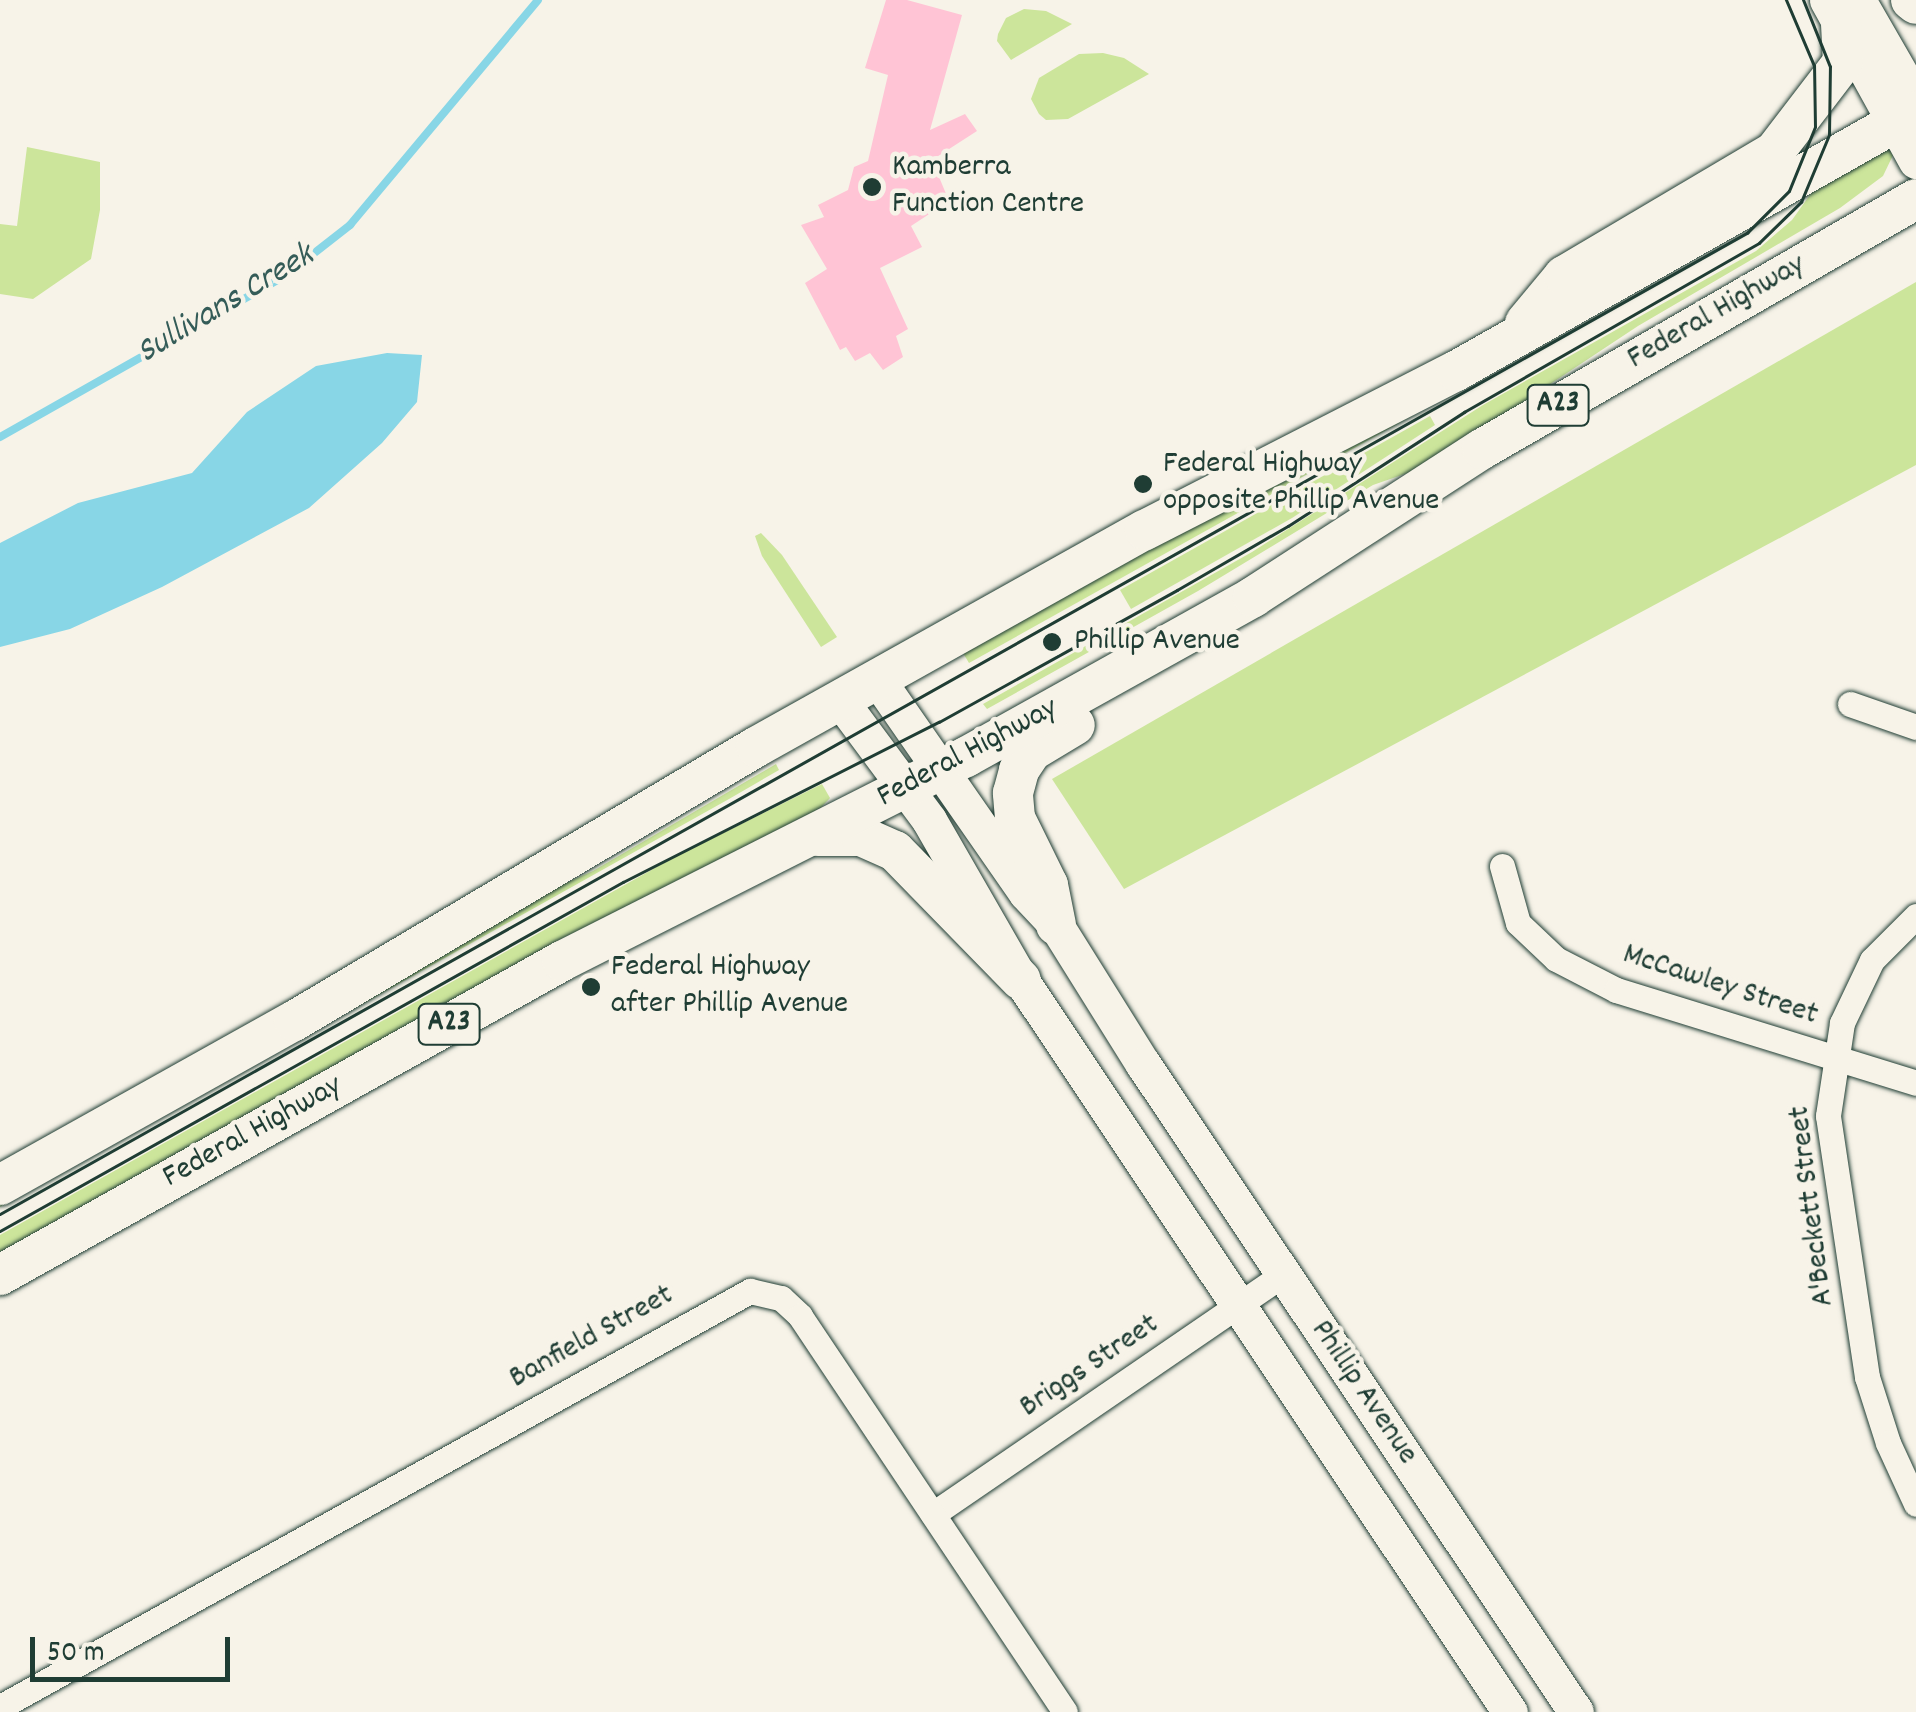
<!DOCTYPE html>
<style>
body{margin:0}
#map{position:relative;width:1916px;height:1712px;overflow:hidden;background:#f7f3e8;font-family:Dekko,sans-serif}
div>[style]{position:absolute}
.green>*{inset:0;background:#cce59b}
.water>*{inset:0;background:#88d6e6}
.stream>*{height:8px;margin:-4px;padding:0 4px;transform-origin:4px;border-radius:4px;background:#88d6e6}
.building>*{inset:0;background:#ffc4d5}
.roads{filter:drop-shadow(0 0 2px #1f3d34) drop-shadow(0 0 2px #1f3d34)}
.minor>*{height:25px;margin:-12.5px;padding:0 12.5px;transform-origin:12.5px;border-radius:12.5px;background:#f7f3e8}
.secondary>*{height:35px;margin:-17.5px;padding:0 17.5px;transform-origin:17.5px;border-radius:17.5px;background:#f7f3e8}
.trunk>*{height:40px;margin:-20px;padding:0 20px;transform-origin:20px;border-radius:20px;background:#f7f3e8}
.tram>*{height:2.5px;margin:-1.25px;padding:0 1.25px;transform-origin:1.25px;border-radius:1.25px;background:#1f3d34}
.dots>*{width:28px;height:28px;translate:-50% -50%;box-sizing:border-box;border:5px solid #f7f3e8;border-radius:50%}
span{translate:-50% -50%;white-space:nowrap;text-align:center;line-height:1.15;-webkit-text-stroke:9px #f7f3e8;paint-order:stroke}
.shield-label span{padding:2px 8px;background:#f7f3e8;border:2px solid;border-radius:8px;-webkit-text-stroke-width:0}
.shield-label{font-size:30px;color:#1f3d34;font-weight:700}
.poi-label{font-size:32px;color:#1f3d34}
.left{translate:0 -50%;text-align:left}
.street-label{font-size:32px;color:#1f3d34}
.water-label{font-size:35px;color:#345c58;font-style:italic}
.scale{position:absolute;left:30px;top:1637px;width:200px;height:45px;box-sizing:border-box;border:5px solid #1f3d34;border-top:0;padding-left:12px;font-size:30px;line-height:35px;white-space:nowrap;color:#1f3d34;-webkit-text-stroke:8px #f7f3e8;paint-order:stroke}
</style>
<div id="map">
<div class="green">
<div style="clip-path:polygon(1024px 9px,1046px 11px,1072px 24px,1011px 60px,997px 41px,998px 34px,1006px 18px)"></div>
<div style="clip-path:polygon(1103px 53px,1124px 58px,1149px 74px,1068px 119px,1046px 120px,1039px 114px,1031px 99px,1039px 78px,1079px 54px)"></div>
<div style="clip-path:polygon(1890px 143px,1895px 151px,1883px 176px,1840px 208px,1638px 326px,1425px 467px,1373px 485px,1198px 591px,987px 709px,983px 704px,1252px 552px,1483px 405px,1756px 251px,1792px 220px,1812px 192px)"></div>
<div style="clip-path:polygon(27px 147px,100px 162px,100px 210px,91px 259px,33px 299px,0 294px,0 224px,17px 226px)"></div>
<div style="clip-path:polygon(1718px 245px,969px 663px,963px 653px,974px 641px)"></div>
<div style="clip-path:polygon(1916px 282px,1916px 465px,1124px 889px,1052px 779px)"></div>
<div style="clip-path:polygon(1430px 416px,1435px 425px,1292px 518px,1131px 609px,1120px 590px)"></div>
<div style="clip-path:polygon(761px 533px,782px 555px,837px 637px,821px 647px,762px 556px,755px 536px)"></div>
<div style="clip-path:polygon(776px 764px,779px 770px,729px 799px,0 1207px,0 1199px,498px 913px,593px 871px)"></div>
<div style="clip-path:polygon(822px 784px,830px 798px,812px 817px,0 1252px,0 1235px,671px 859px)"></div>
</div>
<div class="water">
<div style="clip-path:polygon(387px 353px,422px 355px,417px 402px,382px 443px,309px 508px,162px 587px,70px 629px,0 647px,0 543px,78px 503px,192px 473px,247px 412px,316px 366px)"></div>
</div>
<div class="stream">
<div style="left:0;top:437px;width:327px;rotate:-29.5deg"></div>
<div style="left:285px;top:276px;width:83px;rotate:-38.1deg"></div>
<div style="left:350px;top:225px;width:293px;rotate:-50.1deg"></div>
</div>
<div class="building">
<div style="clip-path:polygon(886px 0,907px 0,962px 15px,930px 130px,965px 114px,977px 131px,932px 160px,949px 201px,911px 226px,922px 247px,880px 268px,908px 329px,896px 336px,903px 357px,883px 370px,870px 353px,855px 361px,846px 347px,840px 350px,805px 283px,827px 269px,801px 225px,824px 217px,818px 205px,848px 190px,854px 167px,868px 161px,888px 75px,865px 68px)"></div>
</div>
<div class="roads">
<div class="minor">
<div style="left:1850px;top:704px;width:70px;rotate:19.2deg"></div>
<div style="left:1502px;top:866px;width:59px;rotate:74.3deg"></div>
<div style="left:1518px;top:923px;width:52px;rotate:43.5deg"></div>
<div style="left:1556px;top:959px;width:68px;rotate:27.3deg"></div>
<div style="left:1616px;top:990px;width:314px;rotate:17.2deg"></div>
<div style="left:1916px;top:916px;width:62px;rotate:135deg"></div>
<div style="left:1872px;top:960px;width:70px;rotate:115.5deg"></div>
<div style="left:1842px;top:1023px;width:94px;rotate:98.6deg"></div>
<div style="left:1828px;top:1116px;width:264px;rotate:81.5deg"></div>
<div style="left:1867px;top:1377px;width:69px;rotate:72.3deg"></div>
<div style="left:1888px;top:1443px;width:67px;rotate:65.3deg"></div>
<div style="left:933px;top:1514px;width:425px;rotate:-34.4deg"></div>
<div style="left:0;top:1707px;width:858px;rotate:-29.02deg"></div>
<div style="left:750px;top:1291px;width:32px;rotate:13deg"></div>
<div style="left:781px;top:1298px;width:26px;rotate:43deg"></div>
<div style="left:800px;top:1316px;width:476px;rotate:56.2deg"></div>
</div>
<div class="secondary">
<div style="left:1827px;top:0;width:184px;rotate:61.1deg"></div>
<div style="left:1858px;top:0;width:116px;rotate:60.1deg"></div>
<div style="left:878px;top:680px;width:259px;rotate:55.2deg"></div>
<div style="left:1026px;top:893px;width:44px;rotate:46.8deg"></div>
<div style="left:1056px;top:925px;width:164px;rotate:58deg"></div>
<div style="left:1143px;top:1064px;width:779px;rotate:56.25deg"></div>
<div style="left:840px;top:700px;width:149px;rotate:53.4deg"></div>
<div style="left:929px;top:820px;width:185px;rotate:60.1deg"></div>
<div style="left:1021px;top:980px;width:880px;rotate:56.26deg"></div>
</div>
<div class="trunk">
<div style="left:1911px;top:0;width:6px;rotate:39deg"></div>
<div style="left:1525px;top:323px;width:61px;rotate:-50.3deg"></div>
<div style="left:1564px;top:276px;width:245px;rotate:-30.6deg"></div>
<div style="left:1775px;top:151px;width:112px;rotate:-52.6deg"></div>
<div style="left:1843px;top:62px;width:37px;rotate:-93deg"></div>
<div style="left:818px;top:836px;width:43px"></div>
<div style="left:861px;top:836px;width:37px;rotate:24deg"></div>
<div style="left:895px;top:851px;width:180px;rotate:45.7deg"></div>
<div style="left:1056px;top:925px;width:41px;rotate:-101.3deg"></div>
<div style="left:1048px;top:885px;width:75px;rotate:-116.2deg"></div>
<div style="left:1015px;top:818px;width:25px;rotate:-95deg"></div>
<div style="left:1013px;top:793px;width:24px;rotate:-75deg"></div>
<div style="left:1019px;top:770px;width:23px;rotate:-56deg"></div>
<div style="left:1032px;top:751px;width:50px;rotate:-31.2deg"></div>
<div style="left:0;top:1185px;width:337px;rotate:-29.2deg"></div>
<div style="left:294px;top:1021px;width:537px;rotate:-30.67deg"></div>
<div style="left:756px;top:747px;width:445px;rotate:-29.2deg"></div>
<div style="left:1145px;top:530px;width:349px;rotate:-27.1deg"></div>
<div style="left:1456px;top:371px;width:528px;rotate:-29.48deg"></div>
<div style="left:0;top:1275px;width:644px;rotate:-29.19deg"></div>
<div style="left:562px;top:961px;width:453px;rotate:-26.8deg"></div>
<div style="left:966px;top:757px;width:329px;rotate:-29.1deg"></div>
<div style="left:1253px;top:597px;width:273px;rotate:-32.9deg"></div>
<div style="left:1482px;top:449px;width:501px;rotate:-29.94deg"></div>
</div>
</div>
<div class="tram">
<div style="left:0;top:1214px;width:2004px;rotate:-29.32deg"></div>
<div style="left:1747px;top:233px;width:59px;rotate:-45deg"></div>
<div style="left:1789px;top:191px;width:69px;rotate:-67.9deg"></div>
<div style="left:1815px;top:127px;width:61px;rotate:-90.9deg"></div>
<div style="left:1814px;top:66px;width:72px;rotate:-113deg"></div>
<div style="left:0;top:1231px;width:714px;rotate:-29.26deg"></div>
<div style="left:623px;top:882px;width:354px;rotate:-26.9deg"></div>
<div style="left:939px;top:722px;width:272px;rotate:-29deg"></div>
<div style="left:1177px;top:590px;width:128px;rotate:-30deg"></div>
<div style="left:1288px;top:526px;width:210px;rotate:-32.9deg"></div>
<div style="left:1464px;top:412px;width:340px;rotate:-29.8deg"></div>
<div style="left:1759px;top:243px;width:59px;rotate:-44.3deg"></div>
<div style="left:1801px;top:202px;width:73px;rotate:-67.3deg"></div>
<div style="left:1829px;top:135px;width:68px;rotate:-89.2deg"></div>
<div style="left:1830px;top:67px;width:72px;rotate:-111.9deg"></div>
</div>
<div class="dots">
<div style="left:872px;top:187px;background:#1f3d34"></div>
<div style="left:1143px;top:484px;background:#1f3d34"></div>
<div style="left:1052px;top:642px;background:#1f3d34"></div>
<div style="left:591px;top:987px;background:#1f3d34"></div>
</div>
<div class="shield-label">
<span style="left:1558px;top:405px">A23</span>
<span style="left:449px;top:1024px">A23</span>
</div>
<div class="poi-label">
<span class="left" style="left:892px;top:187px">Kamberra<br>Function Centre</span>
<span class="left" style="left:1163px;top:484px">Federal Highway<br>opposite Phillip Avenue</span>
<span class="left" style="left:1074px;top:642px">Phillip Avenue</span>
<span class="left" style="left:611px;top:987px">Federal Highway<br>after Phillip Avenue</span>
</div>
<div class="street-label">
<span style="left:1717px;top:313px;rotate:-30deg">Federal Highway</span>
<span style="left:968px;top:754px;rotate:-28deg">Federal Highway</span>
<span style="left:1720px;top:986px;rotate:18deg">McCawley Street</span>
<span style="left:253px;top:1133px;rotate:-29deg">Federal Highway</span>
<span style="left:1813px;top:1206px;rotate:-97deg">A'Beckett Street</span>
<span style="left:592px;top:1338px;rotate:-29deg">Banfield Street</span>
<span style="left:1090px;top:1367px;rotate:-34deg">Briggs Street</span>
<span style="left:1363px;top:1393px;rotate:56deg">Phillip Avenue</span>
</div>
<div class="water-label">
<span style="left:226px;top:305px;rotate:-31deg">Sullivans Creek</span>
</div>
<div class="scale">50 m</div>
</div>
